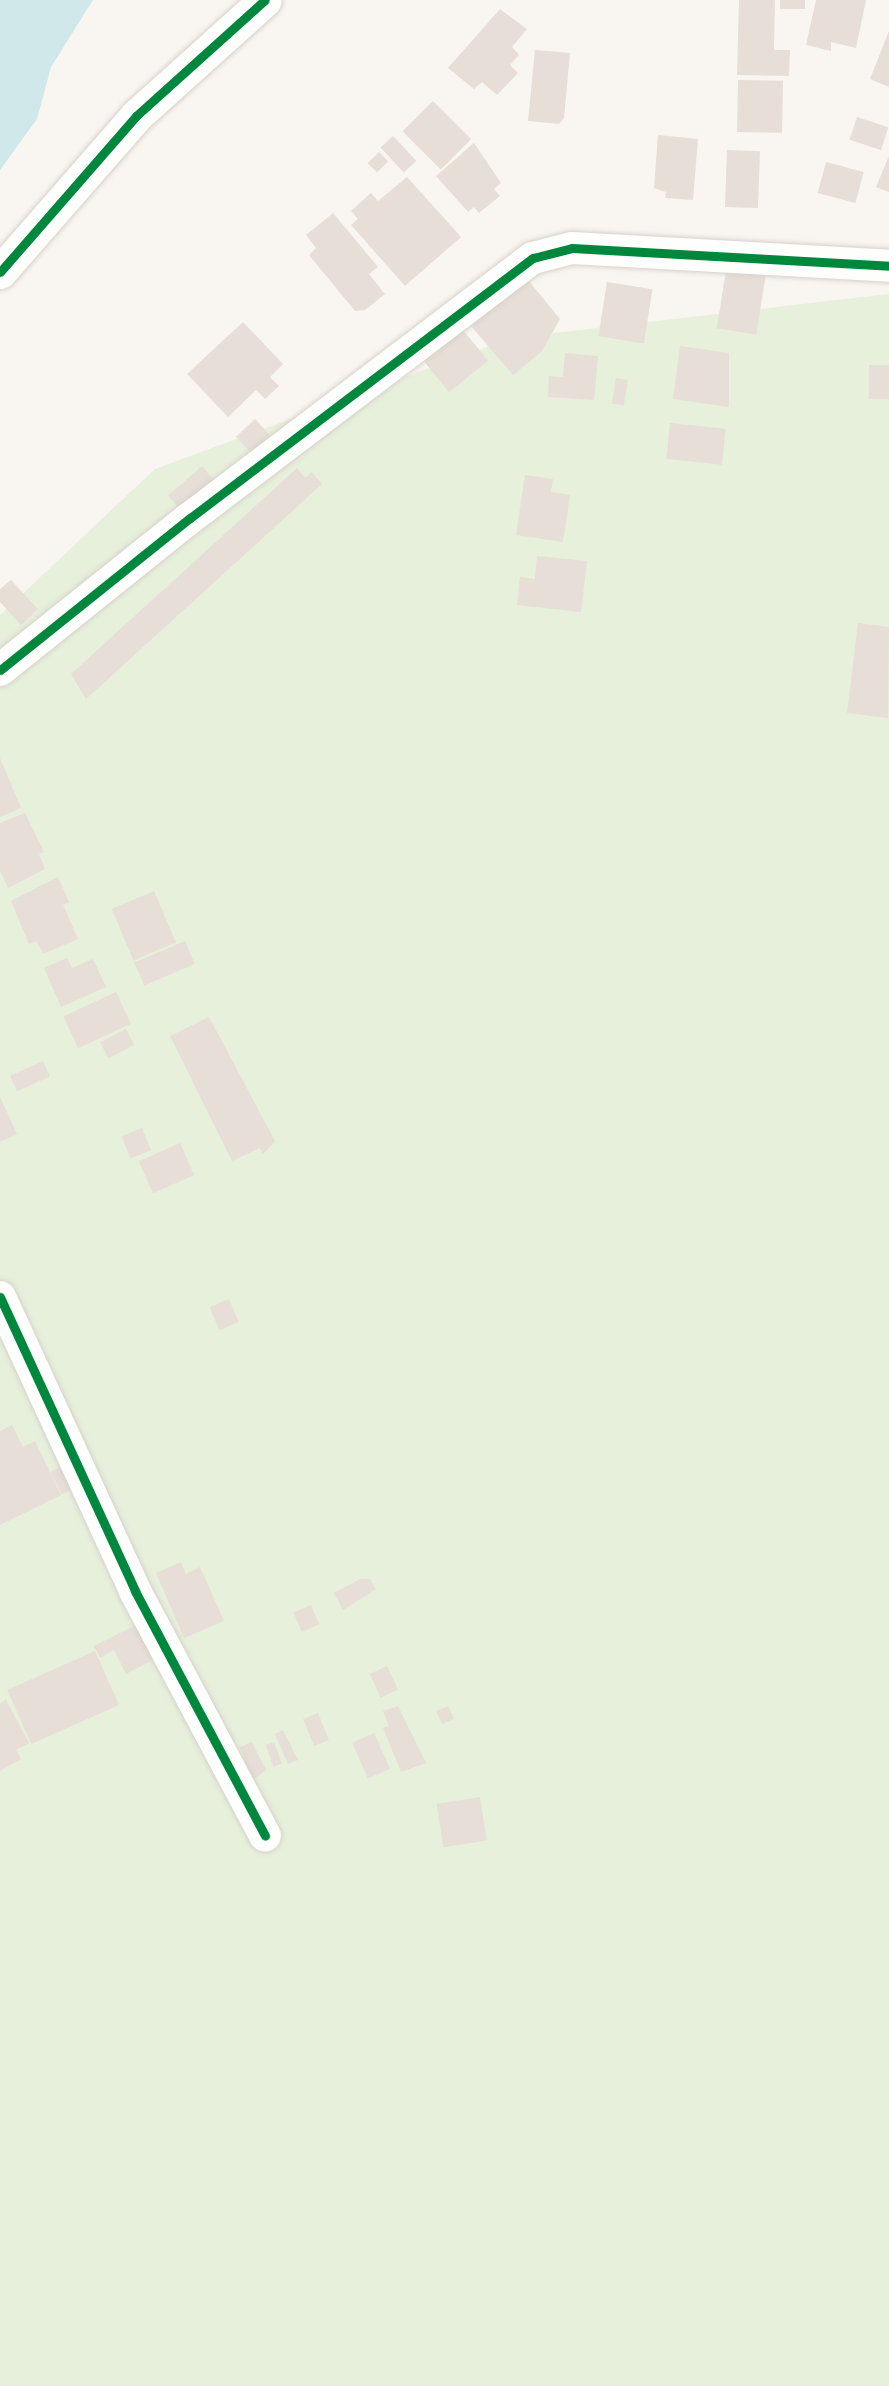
<!DOCTYPE html>
<style>
body{margin:0}
#map{position:relative;width:889px;height:2386px;overflow:hidden;background:#f9f5f0;font-family:Barlow,sans-serif}
div>[style]{position:absolute}
.green>*{inset:0;background:#e7f0db}
.water>*{inset:0;background:#d0e8ea}
.building>*{inset:0;background:#e6ded7;transform-origin:0 0}
.roads{filter:drop-shadow(0 0 2px #d7d1cb) drop-shadow(0 0 2px #d7d1cb)}
.street>*{height:32px;margin:-16px;padding:0 16px;transform-origin:16px;border-radius:16px;background:#fefefd}
.secondary>*{height:33px;margin:-16.5px;padding:0 16.5px;transform-origin:16.5px;border-radius:16.5px;background:#fefefd}
.cycleway>*{height:9px;margin:-4.5px;padding:0 4.5px;transform-origin:4.5px;border-radius:4.5px;background:#00873e}
span{translate:-50% -50%;white-space:nowrap;text-align:center;line-height:1.15;-webkit-text-stroke:5px #fffaf3;paint-order:stroke}
</style>
<div id="map">
<div class="green">
<div style="clip-path:polygon(889px 294px,889px 2386px,0 2386px,0 615px,155px 469px,511px 338px)"></div>
</div>
<div class="water">
<div style="clip-path:polygon(0 0,93px 0,51px 67px,37px 119px,0 170px)"></div>
</div>
<div class="building">
<div style="clip-path:polygon(739px 0,775px 0,774px 50px,790px 50px,789px 76px,737px 75px)"></div>
<div style="left:780px;top:0;width:25px;height:9px"></div>
<div style="clip-path:polygon(816px 0,866px 0,856px 48px,831px 42px,831px 51px,806px 45px)"></div>
<div style="clip-path:polygon(500px 9px,527px 29px,512px 47px,519px 55px,510px 65px,518px 73px,497px 95px,482px 82px,474px 89px,448px 68px)"></div>
<div style="clip-path:polygon(889px 31px,889px 87px,870px 79px)"></div>
<div style="clip-path:polygon(535px 50px,570px 53px,564px 118px,559px 124px,528px 121px)"></div>
<div style="left:738px;top:80px;width:45px;height:52px;rotate:1deg"></div>
<div style="left:433px;top:101px;width:54px;height:43px;rotate:45deg"></div>
<div style="left:857px;top:117px;width:33px;height:24px;rotate:18deg"></div>
<div style="clip-path:polygon(658px 135px,698px 139px,693px 200px,665px 198px,666px 192px,654px 188px)"></div>
<div style="left:393px;top:136px;width:34px;height:17px;rotate:47deg"></div>
<div style="clip-path:polygon(474px 143px,501px 183px,494px 189px,500px 196px,479px 213px,474px 207px,468px 212px,436px 176px)"></div>
<div style="left:727px;top:150px;width:33px;height:57px;rotate:2deg"></div>
<div style="left:379px;top:152px;width:13px;height:16px;rotate:45deg"></div>
<div style="clip-path:polygon(889px 156px,889px 192px,876px 187px)"></div>
<div style="left:826px;top:162px;width:39px;height:32px;rotate:15deg"></div>
<div style="clip-path:polygon(407px 177px,461px 237px,405px 286px,351px 225px,358px 219px,351px 211px,371px 193px,378px 201px)"></div>
<div style="clip-path:polygon(333px 213px,378px 267px,369px 274px,385px 294px,365px 310px,355px 311px,309px 255px,316px 248px,306px 235px)"></div>
<div style="left:727px;top:264px;width:40px;height:65px;rotate:9deg"></div>
<div style="clip-path:polygon(528px 280px,560px 319px,542px 351px,513px 375px,471px 326px)"></div>
<div style="left:607px;top:282px;width:46px;height:55px;rotate:9deg"></div>
<div style="clip-path:polygon(243px 322px,283px 364px,270px 377px,279px 386px,265px 399px,256px 390px,228px 417px,187px 374px)"></div>
<div style="left:459px;top:325px;width:46px;height:50px;rotate:51deg"></div>
<div style="clip-path:polygon(680px 346px,729px 353px,729px 407px,673px 399px)"></div>
<div style="clip-path:polygon(565px 353px,598px 356px,594px 400px,548px 397px,549px 376px,563px 377px)"></div>
<div style="left:869px;top:365px;width:20px;height:34px"></div>
<div style="left:616px;top:378px;width:12px;height:26px;rotate:9deg"></div>
<div style="left:255px;top:419px;width:33px;height:26px;rotate:47deg"></div>
<div style="left:670px;top:423px;width:56px;height:36px;rotate:6deg"></div>
<div style="left:202px;top:466px;width:33px;height:45px;rotate:49deg"></div>
<div style="clip-path:polygon(297px 468px,305px 478px,312px 472px,322px 484px,86px 699px,71px 674px)"></div>
<div style="clip-path:polygon(525px 475px,553px 479px,551px 492px,570px 495px,563px 542px,516px 535px)"></div>
<div style="clip-path:polygon(537px 556px,587px 561px,581px 612px,517px 605px,520px 577px,535px 579px)"></div>
<div style="clip-path:polygon(11px 580px,38px 609px,21px 625px,0 602px,0 589px)"></div>
<div style="clip-path:polygon(858px 623px,889px 627px,888px 718px,847px 713px)"></div>
<div style="clip-path:polygon(0 758px,21px 808px,0 817px)"></div>
<div style="clip-path:polygon(25px 813px,44px 852px,39px 854px,45px 869px,8px 888px,0 871px,0 823px)"></div>
<div style="clip-path:polygon(58px 877px,69px 902px,63px 905px,78px 939px,43px 954px,37px 941px,29px 944px,11px 901px)"></div>
<div style="left:154px;top:891px;width:56px;height:46px;rotate:67deg"></div>
<div style="left:185px;top:941px;width:25px;height:55px;rotate:67deg"></div>
<div style="clip-path:polygon(67px 958px,72px 968px,93px 959px,106px 987px,61px 1007px,44px 968px)"></div>
<div style="left:116px;top:992px;width:35px;height:58px;rotate:65deg"></div>
<div style="clip-path:polygon(209px 1017px,275px 1141px,263px 1154px,260px 1148px,232px 1161px,170px 1036px)"></div>
<div style="left:126px;top:1029px;width:18px;height:29px;rotate:63deg"></div>
<div style="left:43px;top:1061px;width:17px;height:36px;rotate:66deg"></div>
<div style="clip-path:polygon(0 1097px,17px 1134px,0 1142px)"></div>
<div style="left:142px;top:1128px;width:24px;height:22px;rotate:68deg"></div>
<div style="left:180px;top:1143px;width:35px;height:45px;rotate:66deg"></div>
<div style="left:229px;top:1299px;width:25px;height:21px;rotate:67deg"></div>
<div style="clip-path:polygon(12px 1425px,23px 1447px,35px 1441px,61px 1495px,0 1525px,0 1431px)"></div>
<div style="left:78px;top:1458px;width:25px;height:31px;rotate:63deg"></div>
<div style="clip-path:polygon(181px 1562px,186px 1574px,200px 1567px,224px 1621px,184px 1638px,156px 1573px)"></div>
<div style="clip-path:polygon(360px 1579px,370px 1579px,376px 1589px,343px 1610px,334px 1593px)"></div>
<div style="left:311px;top:1605px;width:21px;height:19px;rotate:67deg"></div>
<div style="clip-path:polygon(140px 1623px,157px 1658px,126px 1674px,114px 1650px,100px 1658px,94px 1646px)"></div>
<div style="left:95px;top:1651px;width:59px;height:96px;rotate:66deg"></div>
<div style="left:387px;top:1666px;width:26px;height:19px;rotate:65deg"></div>
<div style="clip-path:polygon(6px 1700px,29px 1743px,16px 1750px,21px 1759px,0 1771px,0 1703px)"></div>
<div style="clip-path:polygon(398px 1706px,426px 1763px,401px 1772px,383px 1728px,389px 1726px,383px 1711px)"></div>
<div style="left:448px;top:1706px;width:14px;height:13px;rotate:65deg"></div>
<div style="left:318px;top:1713px;width:29px;height:16px;rotate:68deg"></div>
<div style="clip-path:polygon(283px 1730px,298px 1760px,288px 1764px,275px 1734px)"></div>
<div style="left:374px;top:1733px;width:39px;height:24px;rotate:66deg"></div>
<div style="clip-path:polygon(252px 1742px,266px 1770px,252px 1781px,240px 1747px)"></div>
<div style="left:274px;top:1742px;width:23px;height:9px;rotate:70deg"></div>
<div style="left:480px;top:1797px;width:44px;height:44px;rotate:81deg"></div>
</div>
<div class="roads">
<div class="street">
<div style="left:0;top:670px;width:243px;rotate:-38.7deg"></div>
<div style="left:190px;top:518px;width:430px;rotate:-37.2deg"></div>
<div style="left:533px;top:258px;width:40px;rotate:-14.4deg"></div>
<div style="left:572px;top:248px;width:318px;rotate:3.2deg"></div>
<div style="left:0;top:1297px;width:324px;rotate:65.3deg"></div>
<div style="left:135px;top:1591px;width:277px;rotate:62deg"></div>
</div>
<div class="secondary">
<div style="left:0;top:272px;width:207px;rotate:-48.9deg"></div>
<div style="left:136px;top:116px;width:173px;rotate:-42deg"></div>
</div>
</div>
<div class="cycleway">
<div style="left:0;top:272px;width:207px;rotate:-48.9deg"></div>
<div style="left:136px;top:116px;width:173px;rotate:-42deg"></div>
<div style="left:0;top:670px;width:243px;rotate:-38.7deg"></div>
<div style="left:190px;top:518px;width:430px;rotate:-37.2deg"></div>
<div style="left:533px;top:258px;width:40px;rotate:-14.4deg"></div>
<div style="left:572px;top:248px;width:318px;rotate:3.2deg"></div>
<div style="left:0;top:1297px;width:324px;rotate:65.3deg"></div>
<div style="left:135px;top:1591px;width:277px;rotate:62deg"></div>
</div>
</div>
